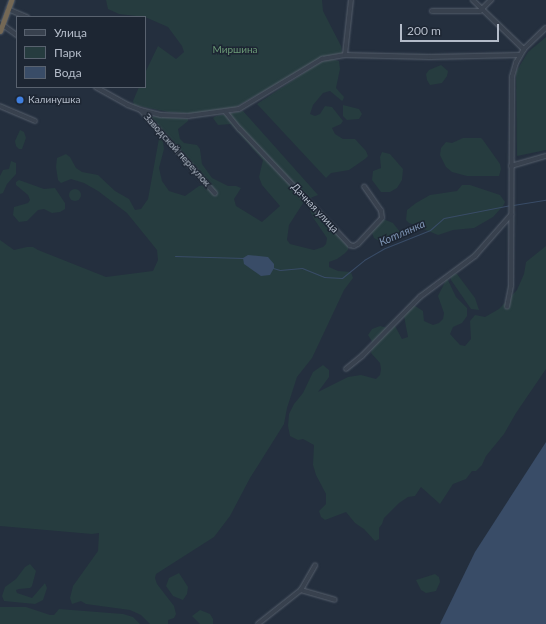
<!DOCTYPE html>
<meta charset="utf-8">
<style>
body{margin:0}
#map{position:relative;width:546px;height:624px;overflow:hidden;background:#242f3e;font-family:Lato,sans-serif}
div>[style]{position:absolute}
.green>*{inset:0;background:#263c3f}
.round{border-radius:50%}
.water>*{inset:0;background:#394c67}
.stream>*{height:1px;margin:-0.5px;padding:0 0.5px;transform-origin:0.5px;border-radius:0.5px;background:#394c67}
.roads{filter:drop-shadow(0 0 1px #565f6c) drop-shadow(0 0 1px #565f6c)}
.minor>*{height:3.5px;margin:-1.75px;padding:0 1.75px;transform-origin:1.75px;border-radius:1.75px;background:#38414e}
.highway>*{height:5px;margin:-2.5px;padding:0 2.5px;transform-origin:2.5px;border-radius:2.5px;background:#746855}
.dots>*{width:11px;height:11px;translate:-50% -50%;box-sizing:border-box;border:2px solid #1d2633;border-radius:50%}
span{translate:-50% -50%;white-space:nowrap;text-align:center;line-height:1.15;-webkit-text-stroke:3px #1d2633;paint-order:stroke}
.park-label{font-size:10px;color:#6b9a76}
.poi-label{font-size:10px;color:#b4bcc9}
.left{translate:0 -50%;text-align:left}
.street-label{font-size:10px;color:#b4bcc9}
.water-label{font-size:11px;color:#7c92b1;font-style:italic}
.legend{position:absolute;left:16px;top:16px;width:130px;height:72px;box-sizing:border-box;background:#1d2633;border:1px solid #59626f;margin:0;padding:5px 7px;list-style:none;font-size:12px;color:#b4bcc9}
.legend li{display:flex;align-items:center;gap:8px;height:20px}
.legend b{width:20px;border:1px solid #59626f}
.scale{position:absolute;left:400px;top:24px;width:99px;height:18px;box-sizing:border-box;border:2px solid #b4bcc9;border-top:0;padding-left:5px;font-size:12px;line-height:14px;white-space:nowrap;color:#b4bcc9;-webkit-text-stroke:3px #1d2633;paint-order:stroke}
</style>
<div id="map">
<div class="green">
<div style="clip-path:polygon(106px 0,322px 0,323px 11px,341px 46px,342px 53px,322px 58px,234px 108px,198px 114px,169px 112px,134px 105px,133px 101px,139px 87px,145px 87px,145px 73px,158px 46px,176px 59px,184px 52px,182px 46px,168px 27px,145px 17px,119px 14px,108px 9px)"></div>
<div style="clip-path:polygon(546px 37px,546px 150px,517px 156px,516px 72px,528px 52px)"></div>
<div style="clip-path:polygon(331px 59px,339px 61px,340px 69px,336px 88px,344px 97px,343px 100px,342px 101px,330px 91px,323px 93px,313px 105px,310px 114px,315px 116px,320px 114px,325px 106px,332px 107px,343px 121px,341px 124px,332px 128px,335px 134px,343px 139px,355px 139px,366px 151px,368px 156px,365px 159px,349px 170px,331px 173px,326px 178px,257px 104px,319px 63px)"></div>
<div style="clip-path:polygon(441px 65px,448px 71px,447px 76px,442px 83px,430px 85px,427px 80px,426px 74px,429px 70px)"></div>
<div style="clip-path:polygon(343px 105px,359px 109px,362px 114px,359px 119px,347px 120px,343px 116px)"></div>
<div style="clip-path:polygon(243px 111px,318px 195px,305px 200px,289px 225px,287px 240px,290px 244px,314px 250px,323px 247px,326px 244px,327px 238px,314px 219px,310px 211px,311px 206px,348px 246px,348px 250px,344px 254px,337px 259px,329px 262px,329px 267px,338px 271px,351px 272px,353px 278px,344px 290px,312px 358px,297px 377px,287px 408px,284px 424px,250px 478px,230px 516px,214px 537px,156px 574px,155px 578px,157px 584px,174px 606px,176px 614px,174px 618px,168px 620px,168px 624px,150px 624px,141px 615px,130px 610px,86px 604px,81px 601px,72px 604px,70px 598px,73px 586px,98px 551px,99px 533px,92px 534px,0 526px,0 240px,14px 250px,27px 247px,33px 247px,38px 250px,106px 277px,153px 271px,158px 260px,157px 250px,127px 213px,98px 191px,84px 183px,71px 179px,61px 183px,58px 180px,56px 167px,57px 158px,66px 154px,70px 157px,76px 168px,82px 172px,98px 175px,115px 191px,129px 199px,135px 210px,141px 209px,148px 199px,160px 133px,163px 141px,164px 149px,159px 168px,162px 181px,169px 191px,185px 196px,199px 186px,203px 185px,205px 180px,197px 168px,151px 119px,151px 117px,155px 116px,188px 119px,188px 121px,178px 129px,180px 139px,184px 143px,197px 145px,200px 149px,202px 164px,212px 178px,228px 186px,236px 186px,241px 188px,234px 199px,236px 206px,262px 222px,280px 206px,262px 185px,259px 177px,263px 160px,231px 124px,218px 125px,213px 118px,216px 116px)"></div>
<div style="clip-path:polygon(20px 130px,24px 132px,26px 138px,22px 149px,19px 149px,16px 146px,15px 141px)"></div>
<div style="clip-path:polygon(463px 138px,481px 138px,483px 140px,500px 164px,501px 169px,499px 176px,467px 176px,452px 172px,446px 167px,440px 155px,441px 148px,446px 142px,452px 143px)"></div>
<div style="clip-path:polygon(382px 152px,390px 154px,403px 169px,402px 180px,397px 188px,390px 192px,381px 192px,372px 180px,373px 171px,381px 168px,380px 157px)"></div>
<div style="clip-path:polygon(11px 161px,16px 163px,16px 174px,7px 184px,3px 193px,0 194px,0 176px,3px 170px,9px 169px)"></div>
<div style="clip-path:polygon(19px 180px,44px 189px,55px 188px,65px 203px,65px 209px,60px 212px,52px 213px,44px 209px,38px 210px,27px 221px,19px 222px,13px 215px,14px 207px,28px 203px,30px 200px,28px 195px,16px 185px,16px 182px)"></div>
<div style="clip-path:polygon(462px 185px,470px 185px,500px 195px,505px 202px,503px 206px,493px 217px,474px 228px,453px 230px,438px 235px,409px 223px,406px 220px,407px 210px,416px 203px,430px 195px,457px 191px)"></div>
<div class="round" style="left:69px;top:189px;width:12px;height:12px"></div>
<div style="clip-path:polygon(383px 219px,393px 223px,400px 232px,395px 239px,381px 242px,374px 238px,371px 230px,377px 221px)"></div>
<div style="clip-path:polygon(546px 246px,546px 369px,516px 413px,504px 434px,486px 456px,482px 465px,476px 471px,472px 471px,466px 479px,453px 484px,440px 504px,421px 487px,415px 496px,408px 497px,399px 503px,384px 518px,382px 524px,379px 528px,379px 539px,375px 541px,364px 529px,355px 523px,346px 512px,325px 520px,321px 517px,319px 511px,326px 504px,326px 494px,316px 475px,313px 465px,314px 445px,303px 439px,298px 440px,290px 436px,288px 426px,289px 414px,294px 404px,303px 393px,313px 372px,323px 365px,329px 370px,329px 377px,318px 392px,348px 377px,361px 375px,376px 379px,380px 375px,381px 369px,380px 363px,371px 353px,373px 343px,368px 335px,372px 329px,380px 326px,388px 328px,394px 324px,402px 339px,408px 337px,404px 316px,412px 304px,423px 311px,424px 321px,433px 325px,439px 323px,443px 319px,444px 313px,438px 296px,447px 278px,456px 297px,467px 308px,467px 316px,462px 323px,453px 327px,450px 334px,460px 345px,465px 346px,471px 339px,470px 321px,475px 315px,485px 317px,499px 309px,517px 290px,524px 274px,526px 262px)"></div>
<div style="clip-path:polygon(452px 273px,457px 274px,475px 298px,479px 310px,471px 309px,451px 280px,450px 275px)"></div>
<div style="clip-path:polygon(30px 564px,36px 571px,32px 586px,30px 588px,19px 589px,16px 590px,17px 593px,32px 598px,45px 583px,47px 588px,43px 600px,35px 604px,4px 601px,2px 596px,5px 587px,16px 579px,25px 567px)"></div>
<div style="clip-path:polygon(179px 573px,188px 587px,187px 594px,183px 600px,173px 596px,166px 586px,169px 578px)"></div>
<div style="clip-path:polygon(435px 574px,439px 577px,440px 582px,436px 591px,426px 593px,421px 590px,416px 580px)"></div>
<div style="clip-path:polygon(0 607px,26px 607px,50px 615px,54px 615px,59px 609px,123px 614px,133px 617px,140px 624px,0 624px)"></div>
<div style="clip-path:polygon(200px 610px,210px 614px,213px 619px,213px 624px,200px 624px,192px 616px)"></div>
</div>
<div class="water">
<div style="clip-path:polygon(248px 255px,268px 257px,274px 264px,274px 268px,270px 275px,261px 276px,244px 264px,243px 258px)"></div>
<div style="clip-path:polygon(546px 442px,546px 624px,440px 624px,475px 552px)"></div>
</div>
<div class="stream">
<div style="left:513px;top:205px;width:33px;rotate:-9deg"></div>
<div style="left:175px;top:256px;width:69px;rotate:1.7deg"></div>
<div style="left:273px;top:268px;width:7px;rotate:16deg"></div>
<div style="left:280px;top:270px;width:22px;rotate:-5deg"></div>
<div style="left:302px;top:268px;width:24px;rotate:22deg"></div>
<div style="left:324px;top:277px;width:18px;rotate:3deg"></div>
<div style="left:342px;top:278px;width:28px;rotate:-39deg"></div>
<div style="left:364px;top:260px;width:24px;rotate:-30deg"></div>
<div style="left:385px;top:248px;width:48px;rotate:-21.8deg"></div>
<div style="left:430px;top:230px;width:18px;rotate:-41deg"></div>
<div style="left:444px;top:218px;width:67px;rotate:-11.1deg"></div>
</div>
<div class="roads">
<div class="minor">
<div style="left:473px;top:0;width:71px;rotate:43.9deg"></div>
<div style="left:8px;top:9px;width:21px;rotate:23deg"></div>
<div style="left:432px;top:11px;width:48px"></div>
<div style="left:480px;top:11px;width:16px;rotate:-45deg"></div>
<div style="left:0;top:23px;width:21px;rotate:35deg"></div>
<div style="left:345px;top:55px;width:55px;rotate:-83.8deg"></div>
<div style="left:96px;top:87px;width:37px;rotate:29deg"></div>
<div style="left:128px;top:105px;width:14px;rotate:21deg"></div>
<div style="left:141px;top:110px;width:21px;rotate:14deg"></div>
<div style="left:161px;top:115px;width:27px;rotate:2deg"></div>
<div style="left:188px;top:116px;width:51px;rotate:-7.8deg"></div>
<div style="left:239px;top:109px;width:97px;rotate:-31.1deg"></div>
<div style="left:322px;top:59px;width:23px;rotate:-10deg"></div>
<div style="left:345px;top:55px;width:85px;rotate:1.3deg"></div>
<div style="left:430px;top:57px;width:90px;rotate:-1.3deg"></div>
<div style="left:0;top:106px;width:38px;rotate:23deg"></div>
<div style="left:142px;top:111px;width:110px;rotate:48.3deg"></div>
<div style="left:226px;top:112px;width:22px;rotate:51deg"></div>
<div style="left:240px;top:129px;width:160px;rotate:46.5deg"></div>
<div style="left:350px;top:245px;width:4px;rotate:14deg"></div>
<div style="left:354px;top:246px;width:4px;rotate:-27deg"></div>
<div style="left:358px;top:244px;width:35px;rotate:-47deg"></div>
<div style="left:382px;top:218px;width:7px;rotate:-98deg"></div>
<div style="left:381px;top:211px;width:29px;rotate:-125deg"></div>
<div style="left:511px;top:166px;width:36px;rotate:-16deg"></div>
<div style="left:507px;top:307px;width:21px;rotate:-79deg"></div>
<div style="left:511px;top:286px;width:209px;rotate:-89.7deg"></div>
<div style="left:512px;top:77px;width:15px;rotate:-74deg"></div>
<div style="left:516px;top:63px;width:16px;rotate:-60deg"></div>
<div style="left:524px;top:49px;width:30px;rotate:-44deg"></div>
<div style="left:346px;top:369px;width:21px;rotate:-39deg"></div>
<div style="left:362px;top:356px;width:83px;rotate:-45.5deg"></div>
<div style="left:420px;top:297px;width:69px;rotate:-36.7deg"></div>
<div style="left:475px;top:256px;width:55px;rotate:-48.7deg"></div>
<div style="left:301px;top:590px;width:35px;rotate:16deg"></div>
<div style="left:258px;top:624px;width:55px;rotate:-38.3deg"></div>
<div style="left:301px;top:590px;width:28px;rotate:-60deg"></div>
</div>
<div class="highway">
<div style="left:0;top:31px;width:33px;rotate:-70deg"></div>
</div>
</div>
<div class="dots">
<div style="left:20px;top:100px;background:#3f7fe0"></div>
</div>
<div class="park-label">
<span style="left:235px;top:50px">Миршина</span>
</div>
<div class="poi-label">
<span class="left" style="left:28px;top:100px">Калинушка</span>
</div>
<div class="street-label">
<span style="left:177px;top:150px;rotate:48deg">Заводской переулок</span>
<span style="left:315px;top:208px;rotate:47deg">Дачная улица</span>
</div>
<div class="water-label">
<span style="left:402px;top:233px;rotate:-24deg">Котлянка</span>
</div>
<ul class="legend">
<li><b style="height:5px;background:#38414e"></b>Улица</li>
<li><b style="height:11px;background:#263c3f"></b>Парк</li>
<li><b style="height:11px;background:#394c67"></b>Вода</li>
</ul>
<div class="scale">200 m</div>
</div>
